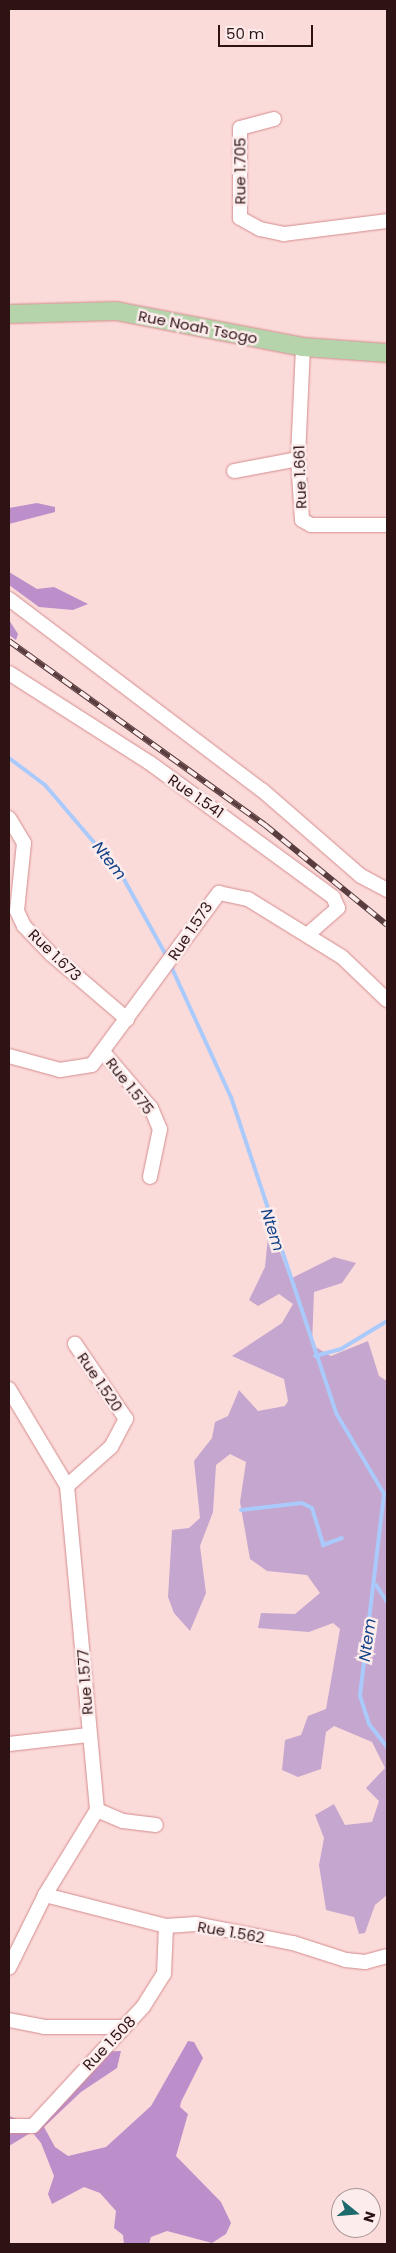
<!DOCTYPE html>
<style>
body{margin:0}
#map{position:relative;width:396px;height:2253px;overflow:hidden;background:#fbdbda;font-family:Poppins,sans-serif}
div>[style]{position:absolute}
.green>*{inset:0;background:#c5a6ce}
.forest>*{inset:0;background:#bd8fca}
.stream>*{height:4px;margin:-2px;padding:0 2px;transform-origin:2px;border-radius:2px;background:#aacafc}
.roads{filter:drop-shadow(0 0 1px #d58c8d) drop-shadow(0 0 1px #d58c8d)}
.minor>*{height:14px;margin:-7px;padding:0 7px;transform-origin:7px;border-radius:7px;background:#fff}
.major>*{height:18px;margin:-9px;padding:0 9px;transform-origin:9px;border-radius:9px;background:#b5d4ac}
.rail>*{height:5.5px;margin-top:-2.75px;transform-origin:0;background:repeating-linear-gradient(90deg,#fdecec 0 11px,#593d3e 0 22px);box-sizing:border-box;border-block:1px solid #593d3e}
span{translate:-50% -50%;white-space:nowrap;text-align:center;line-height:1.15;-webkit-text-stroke:5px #fdecec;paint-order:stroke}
.street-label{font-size:15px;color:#2e1314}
.water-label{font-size:16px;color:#114188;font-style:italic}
.frame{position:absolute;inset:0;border:10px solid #2e1314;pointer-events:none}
.north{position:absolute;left:331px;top:2188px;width:50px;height:50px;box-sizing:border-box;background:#fdecec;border:1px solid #aa9596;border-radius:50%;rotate:107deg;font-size:14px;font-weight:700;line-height:20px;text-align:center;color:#2e1314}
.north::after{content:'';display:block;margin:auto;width:18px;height:22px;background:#1d6a6d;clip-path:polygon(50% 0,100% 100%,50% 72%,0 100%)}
.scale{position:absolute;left:218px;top:25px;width:95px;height:22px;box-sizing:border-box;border:2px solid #2e1314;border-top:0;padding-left:6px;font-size:15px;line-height:18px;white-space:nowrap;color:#2e1314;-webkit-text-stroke:4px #fdecec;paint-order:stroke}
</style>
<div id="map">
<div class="green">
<div style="clip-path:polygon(268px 1237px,277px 1244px,290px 1279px,334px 1257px,356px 1263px,342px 1283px,314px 1292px,312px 1345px,331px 1356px,368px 1341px,379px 1376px,387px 1381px,387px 1895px,375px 1905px,365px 1933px,359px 1934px,354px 1917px,326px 1910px,319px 1865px,324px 1838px,315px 1815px,334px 1804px,345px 1825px,372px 1822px,379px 1801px,366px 1788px,385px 1768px,372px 1742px,334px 1726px,326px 1732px,321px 1769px,298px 1777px,282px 1770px,285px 1740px,301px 1735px,308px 1716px,326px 1709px,340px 1629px,333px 1623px,309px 1632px,258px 1628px,261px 1613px,295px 1614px,320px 1593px,307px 1575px,267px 1571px,250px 1559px,240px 1502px,246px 1462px,230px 1454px,216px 1465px,213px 1512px,200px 1546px,206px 1593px,190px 1631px,174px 1613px,168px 1597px,172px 1530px,189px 1528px,200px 1518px,194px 1461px,212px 1438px,215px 1422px,228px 1416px,239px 1390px,258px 1411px,285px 1406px,288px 1401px,284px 1379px,232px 1356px,282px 1323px,293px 1304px,279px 1294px,258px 1306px,249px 1300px,265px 1267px)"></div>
</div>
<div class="forest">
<div style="clip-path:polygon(37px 503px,55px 507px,55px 512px,9px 524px,9px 508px)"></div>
<div style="clip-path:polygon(9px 572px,37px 589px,54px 587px,88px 604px,73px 610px,39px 607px,9px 585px)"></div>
<div style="clip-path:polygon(9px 620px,18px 634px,16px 640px,9px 635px)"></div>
<div style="clip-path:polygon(188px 2041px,194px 2042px,203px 2058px,181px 2102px,180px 2107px,188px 2114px,176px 2156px,221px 2202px,231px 2223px,226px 2234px,212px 2243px,167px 2231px,151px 2237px,149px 2244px,124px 2244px,123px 2235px,114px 2228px,116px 2211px,100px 2193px,84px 2187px,52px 2204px,48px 2194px,54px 2176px,41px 2143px,32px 2132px,9px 2146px,9px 2116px,29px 2124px,92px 2052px,121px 2051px,117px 2068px,81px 2092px,44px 2127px,55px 2147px,68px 2156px,106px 2147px,151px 2106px)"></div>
</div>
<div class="stream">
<div style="left:9px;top:758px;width:45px;rotate:36.9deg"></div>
<div style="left:45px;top:785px;width:117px;rotate:49.5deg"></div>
<div style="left:121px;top:874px;width:95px;rotate:61deg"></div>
<div style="left:170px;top:964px;width:146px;rotate:65.4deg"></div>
<div style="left:231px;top:1097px;width:333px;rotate:71.6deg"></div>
<div style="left:336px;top:1413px;width:94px;rotate:59.3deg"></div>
<div style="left:384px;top:1494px;width:203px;rotate:96.8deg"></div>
<div style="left:360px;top:1696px;width:29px;rotate:72deg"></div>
<div style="left:369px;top:1724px;width:29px;rotate:52deg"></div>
<div style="left:315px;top:1356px;width:27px;rotate:-15deg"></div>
<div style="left:341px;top:1349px;width:54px;rotate:-31.3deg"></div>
<div style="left:241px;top:1510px;width:61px;rotate:-6.5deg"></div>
<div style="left:302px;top:1503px;width:11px;rotate:27deg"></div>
<div style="left:312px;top:1508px;width:39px;rotate:73deg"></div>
<div style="left:323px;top:1545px;width:20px;rotate:-20deg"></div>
<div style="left:376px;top:1585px;width:20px;rotate:57deg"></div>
</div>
<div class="roads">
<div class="minor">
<div style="left:274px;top:119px;width:35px;rotate:165deg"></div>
<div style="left:240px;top:128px;width:90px;rotate:90deg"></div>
<div style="left:240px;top:218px;width:23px;rotate:29deg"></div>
<div style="left:260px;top:229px;width:25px;rotate:12deg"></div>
<div style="left:284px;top:234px;width:104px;rotate:-7.2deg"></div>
<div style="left:303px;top:347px;width:112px;rotate:92.6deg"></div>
<div style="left:298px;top:459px;width:61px;rotate:86.2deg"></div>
<div style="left:302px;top:520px;width:10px;rotate:29deg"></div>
<div style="left:311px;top:525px;width:76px"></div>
<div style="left:234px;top:471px;width:65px;rotate:-10.6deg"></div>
<div style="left:9px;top:599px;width:317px;rotate:37.1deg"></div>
<div style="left:262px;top:790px;width:131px;rotate:41deg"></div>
<div style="left:361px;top:876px;width:30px;rotate:28deg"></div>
<div style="left:9px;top:673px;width:167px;rotate:32.6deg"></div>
<div style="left:150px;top:763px;width:227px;rotate:36.2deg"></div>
<div style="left:333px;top:897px;width:12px;rotate:66deg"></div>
<div style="left:338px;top:908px;width:41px;rotate:138.9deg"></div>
<div style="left:9px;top:818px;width:29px;rotate:59deg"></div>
<div style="left:24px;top:843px;width:68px;rotate:95.9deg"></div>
<div style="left:17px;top:911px;width:17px;rotate:65deg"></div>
<div style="left:24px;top:926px;width:40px;rotate:46deg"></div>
<div style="left:52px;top:955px;width:99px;rotate:40.5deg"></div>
<div style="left:104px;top:1053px;width:72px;rotate:49.5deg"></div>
<div style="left:151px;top:1108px;width:23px;rotate:67deg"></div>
<div style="left:160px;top:1129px;width:49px;rotate:101.8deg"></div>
<div style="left:9px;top:1056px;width:53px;rotate:15.4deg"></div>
<div style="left:60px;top:1070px;width:32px;rotate:-9deg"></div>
<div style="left:92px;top:1065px;width:214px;rotate:-53.6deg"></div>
<div style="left:219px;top:893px;width:30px;rotate:12deg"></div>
<div style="left:248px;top:899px;width:110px;rotate:31.7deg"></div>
<div style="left:342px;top:957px;width:62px;rotate:43.7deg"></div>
<div style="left:9px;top:1389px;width:113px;rotate:59.1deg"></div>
<div style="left:67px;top:1486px;width:325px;rotate:84.7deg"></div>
<div style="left:97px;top:1810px;width:100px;rotate:121.5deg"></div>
<div style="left:45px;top:1895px;width:81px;rotate:116.3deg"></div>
<div style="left:67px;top:1486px;width:59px;rotate:-41.6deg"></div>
<div style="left:111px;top:1447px;width:32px;rotate:-62deg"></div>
<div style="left:126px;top:1419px;width:91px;rotate:-124.2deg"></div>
<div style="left:9px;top:1744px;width:80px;rotate:-6.5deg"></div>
<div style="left:97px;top:1810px;width:28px;rotate:23deg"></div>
<div style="left:123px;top:1821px;width:33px;rotate:7deg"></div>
<div style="left:45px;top:1895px;width:125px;rotate:14.4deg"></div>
<div style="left:166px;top:1926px;width:30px;rotate:-4deg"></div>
<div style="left:196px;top:1924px;width:99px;rotate:11.1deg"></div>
<div style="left:293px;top:1943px;width:56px;rotate:17.8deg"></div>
<div style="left:346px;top:1960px;width:19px;rotate:6deg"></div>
<div style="left:365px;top:1962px;width:23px;rotate:-15deg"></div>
<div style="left:9px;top:2020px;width:36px;rotate:11deg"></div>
<div style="left:44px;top:2027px;width:77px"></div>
<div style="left:9px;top:2126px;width:24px"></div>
<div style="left:33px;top:2126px;width:162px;rotate:-47.3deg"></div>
<div style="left:143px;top:2007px;width:39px;rotate:-58deg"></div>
<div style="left:164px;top:1974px;width:48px;rotate:-87.6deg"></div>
</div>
<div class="major">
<div style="left:9px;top:314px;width:107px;rotate:-1.6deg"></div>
<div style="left:116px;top:311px;width:190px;rotate:10.9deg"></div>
<div style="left:303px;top:347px;width:84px;rotate:4.1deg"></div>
</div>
</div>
<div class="rail">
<div style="left:9px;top:641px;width:315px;rotate:35.7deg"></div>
<div style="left:265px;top:825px;width:158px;rotate:39.3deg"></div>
</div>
<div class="street-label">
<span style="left:240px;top:171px;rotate:-90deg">Rue 1.705</span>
<span style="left:198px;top:327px;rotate:11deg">Rue Noah Tsogo</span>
<span style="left:300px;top:477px;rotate:-92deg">Rue 1.661</span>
<span style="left:196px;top:796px;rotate:35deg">Rue 1.541</span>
<span style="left:190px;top:931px;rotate:-56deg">Rue 1.573</span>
<span style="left:55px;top:955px;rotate:44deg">Rue 1.673</span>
<span style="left:130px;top:1086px;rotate:52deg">Rue 1.575</span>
<span style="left:100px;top:1382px;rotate:56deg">Rue 1.520</span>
<span style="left:85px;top:1682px;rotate:-94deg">Rue 1.577</span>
<span style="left:231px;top:1932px;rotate:10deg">Rue 1.562</span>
<span style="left:109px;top:2043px;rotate:-46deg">Rue 1.508</span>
</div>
<div class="water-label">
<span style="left:109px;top:861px;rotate:52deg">Ntem</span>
<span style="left:272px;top:1230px;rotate:72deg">Ntem</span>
<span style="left:368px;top:1640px;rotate:-82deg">Ntem</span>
</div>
<div class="frame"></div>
<div class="north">N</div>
<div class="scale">50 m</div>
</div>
